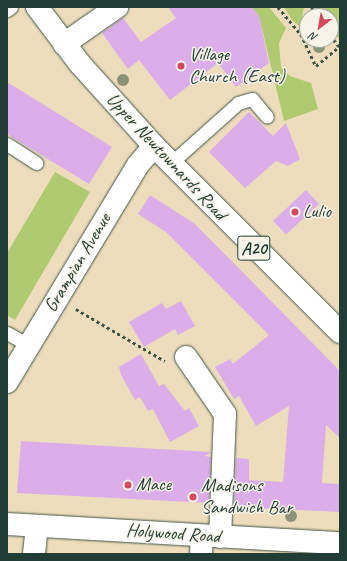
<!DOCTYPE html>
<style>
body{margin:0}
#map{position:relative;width:347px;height:561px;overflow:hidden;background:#eeddbc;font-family:Caveat,sans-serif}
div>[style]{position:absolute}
.green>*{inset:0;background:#afca70}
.building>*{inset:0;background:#dbaeea;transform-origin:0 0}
.path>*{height:2.5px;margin-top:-1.25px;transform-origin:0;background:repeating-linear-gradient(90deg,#3e5548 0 3px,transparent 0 6px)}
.roads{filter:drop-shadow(0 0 1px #3e5548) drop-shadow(0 0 1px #3e5548)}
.lane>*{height:13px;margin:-6.5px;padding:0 6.5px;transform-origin:6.5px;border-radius:6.5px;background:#fff}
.street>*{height:22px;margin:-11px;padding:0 11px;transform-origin:11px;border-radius:11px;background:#fff}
.secondary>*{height:22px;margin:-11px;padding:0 11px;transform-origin:11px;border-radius:11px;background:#fff}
.primary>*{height:22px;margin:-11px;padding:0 11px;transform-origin:11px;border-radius:11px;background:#fff}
.trees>*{width:12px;height:12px;margin:-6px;border-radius:50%;background:#8c9478}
.dots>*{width:11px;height:11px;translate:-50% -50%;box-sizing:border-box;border:2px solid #f7f3e8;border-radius:50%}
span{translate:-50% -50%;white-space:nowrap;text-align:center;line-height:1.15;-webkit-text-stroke:3px #f7f3e8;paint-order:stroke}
.shield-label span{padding:1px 3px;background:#f7f3e8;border:1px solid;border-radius:3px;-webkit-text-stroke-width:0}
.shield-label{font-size:18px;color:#1f3d34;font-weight:700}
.poi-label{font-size:19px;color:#1f3d34}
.left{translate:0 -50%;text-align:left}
.street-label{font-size:19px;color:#1f3d34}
.frame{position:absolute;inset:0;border:8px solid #1f3d34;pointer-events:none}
.north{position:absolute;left:299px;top:8px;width:40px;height:40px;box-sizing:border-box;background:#f7f3e8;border:1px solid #a1aaa0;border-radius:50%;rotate:211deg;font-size:11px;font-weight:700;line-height:16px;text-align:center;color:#1f3d34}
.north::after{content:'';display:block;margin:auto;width:14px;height:18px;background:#d1495b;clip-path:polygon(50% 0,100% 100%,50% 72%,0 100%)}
</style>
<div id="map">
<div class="green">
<div style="clip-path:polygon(252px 7px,269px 7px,286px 28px,279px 43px,281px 67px,290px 76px,311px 83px,318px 109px,284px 121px,259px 16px)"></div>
<div style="clip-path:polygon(284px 7px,304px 7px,301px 24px,299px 26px,292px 20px)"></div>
<div style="clip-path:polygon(321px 7px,340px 7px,340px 40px,331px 28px,331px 16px,324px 16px)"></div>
<div style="clip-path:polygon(55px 172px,90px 192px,15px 320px,7px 315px,7px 253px)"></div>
</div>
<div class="building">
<div style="clip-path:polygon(168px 7px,252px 7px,259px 16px,269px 63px,236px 87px,218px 63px,170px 100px,139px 60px,128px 69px,102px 33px,123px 18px,141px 42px,176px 18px)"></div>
<div style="clip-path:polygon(7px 82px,112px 147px,89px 184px,7px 134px)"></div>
<div style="clip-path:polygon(249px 112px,273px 136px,286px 123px,300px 159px,288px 166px,276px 161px,245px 188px,209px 152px)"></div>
<div style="left:306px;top:190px;width:19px;height:45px;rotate:47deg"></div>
<div style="clip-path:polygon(150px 195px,195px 224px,340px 371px,340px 438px,326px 425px,322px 483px,340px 484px,340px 512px,234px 507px,236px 458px,249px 459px,249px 480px,283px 482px,289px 406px,256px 426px,239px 396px,234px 399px,215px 367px,230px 359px,233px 364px,269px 335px,166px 232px,138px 214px)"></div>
<div style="clip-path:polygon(181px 301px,195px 326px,178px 335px,175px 329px,144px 347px,129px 322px,162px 303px,166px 309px)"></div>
<div style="clip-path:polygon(141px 354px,159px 386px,164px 384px,185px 411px,189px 408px,199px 426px,170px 442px,153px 409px,148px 411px,140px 397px,135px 400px,121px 375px,119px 367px)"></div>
<div style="clip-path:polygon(21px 441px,211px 452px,205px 456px,211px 457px,209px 503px,17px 493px)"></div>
</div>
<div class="path">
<div style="left:278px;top:7px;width:35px;rotate:50deg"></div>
<div style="left:301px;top:34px;width:35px;rotate:65deg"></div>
<div style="left:316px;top:66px;width:30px;rotate:-40deg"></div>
<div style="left:339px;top:47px;width:13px;rotate:-129deg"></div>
<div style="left:312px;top:7px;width:9px;rotate:72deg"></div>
<div style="left:301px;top:34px;width:13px;rotate:-61deg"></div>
<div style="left:76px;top:309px;width:103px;rotate:30.3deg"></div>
</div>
<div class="roads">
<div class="lane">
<div style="left:7px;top:10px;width:5px;rotate:-37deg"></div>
<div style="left:7px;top:144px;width:35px;rotate:33deg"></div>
<div style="left:171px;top:163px;width:90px;rotate:-41.8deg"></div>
<div style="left:238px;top:103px;width:15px;rotate:-16deg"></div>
<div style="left:252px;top:99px;width:23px;rotate:50deg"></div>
<div style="left:7px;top:333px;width:25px;rotate:29deg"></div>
</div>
<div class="street">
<div style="left:64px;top:44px;width:65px;rotate:-34.9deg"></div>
<div style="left:186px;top:357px;width:69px;rotate:55.6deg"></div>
<div style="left:225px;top:414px;width:123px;rotate:92.3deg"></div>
<div style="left:7px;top:382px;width:253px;rotate:-58.9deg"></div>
<div style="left:138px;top:165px;width:25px;rotate:-50deg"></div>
<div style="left:34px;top:554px;width:28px;rotate:-84deg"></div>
<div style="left:201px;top:554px;width:18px;rotate:-87deg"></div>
</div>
<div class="secondary">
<div style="left:7px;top:524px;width:334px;rotate:3.3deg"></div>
</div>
<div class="primary">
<div style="left:37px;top:7px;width:71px;rotate:53deg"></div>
<div style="left:80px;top:64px;width:110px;rotate:47.9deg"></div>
<div style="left:154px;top:146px;width:263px;rotate:45deg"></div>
</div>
</div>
<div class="trees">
<div style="left:319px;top:47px"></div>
<div style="left:123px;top:80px"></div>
<div style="left:291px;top:516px"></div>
</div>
<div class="dots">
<div style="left:181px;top:66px;background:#d1495b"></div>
<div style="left:295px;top:212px;background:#d1495b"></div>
<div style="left:128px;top:485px;background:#d1495b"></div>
<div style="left:193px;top:497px;background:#d1495b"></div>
</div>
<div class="shield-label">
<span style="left:254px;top:248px">A20</span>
</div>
<div class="poi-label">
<span class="left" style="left:189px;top:66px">Village<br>Church (East)</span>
<span class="left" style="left:303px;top:212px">Lulio</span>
<span class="left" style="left:136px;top:485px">Mace</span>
<span class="left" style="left:201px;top:497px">Madisons<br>Sandwich Bar</span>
</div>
<div class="street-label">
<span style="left:166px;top:157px;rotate:47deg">Upper Newtownards Road</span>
<span style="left:78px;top:263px;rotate:-59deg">Grampian Avenue</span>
<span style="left:173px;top:534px;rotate:4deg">Holywood Road</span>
</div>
<div class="frame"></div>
<div class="north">N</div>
</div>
